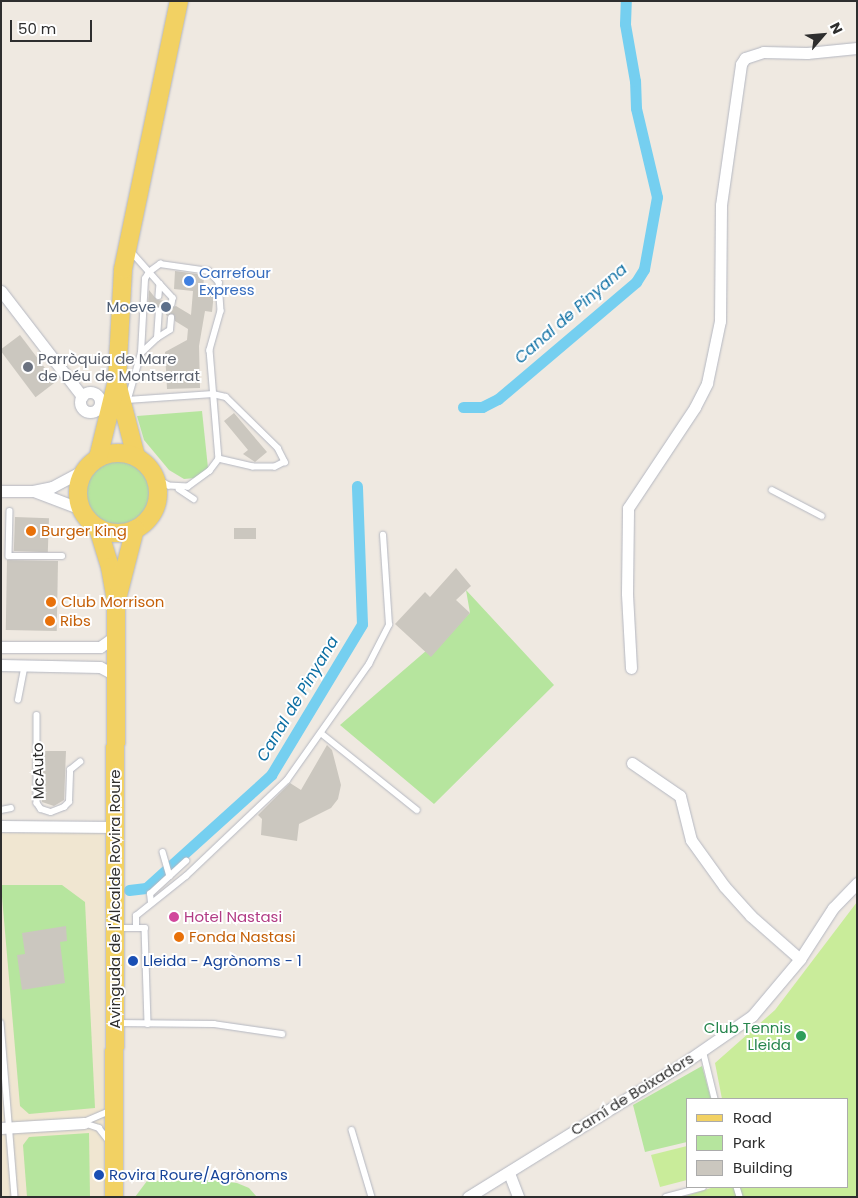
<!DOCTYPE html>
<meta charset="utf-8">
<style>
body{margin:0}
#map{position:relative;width:858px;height:1198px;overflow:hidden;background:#efe9e1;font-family:Poppins,sans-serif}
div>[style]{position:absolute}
.education>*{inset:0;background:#f0e6d1;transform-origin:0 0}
.green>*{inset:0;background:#b6e59e}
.round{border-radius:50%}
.pitch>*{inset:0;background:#c9ec9a}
.canal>*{height:11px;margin:-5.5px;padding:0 5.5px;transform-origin:5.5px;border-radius:5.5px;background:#75cff0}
.building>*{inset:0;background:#cbc7bf;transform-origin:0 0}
.roads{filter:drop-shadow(0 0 1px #b4b7c1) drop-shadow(0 0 1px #b4b7c1)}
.lane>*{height:5.5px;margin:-2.75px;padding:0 2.75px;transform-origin:2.75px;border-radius:2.75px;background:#fff}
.street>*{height:11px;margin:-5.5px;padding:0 5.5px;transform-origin:5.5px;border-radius:5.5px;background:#fff}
.street>.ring{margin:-5.5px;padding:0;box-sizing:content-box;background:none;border:11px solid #fff;border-radius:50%}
.primary>*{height:18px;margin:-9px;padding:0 9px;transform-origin:9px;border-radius:9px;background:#f2d163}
.primary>.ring{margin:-9px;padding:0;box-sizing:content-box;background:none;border:18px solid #f2d163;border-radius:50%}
.dots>*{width:14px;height:14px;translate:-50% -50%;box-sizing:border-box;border:2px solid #fff;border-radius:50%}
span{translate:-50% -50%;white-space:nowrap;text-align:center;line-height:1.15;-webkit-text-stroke:4px #fff;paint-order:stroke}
.shop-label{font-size:15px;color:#366cbe}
.left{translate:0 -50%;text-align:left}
.service-label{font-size:15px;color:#4e5e75}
.right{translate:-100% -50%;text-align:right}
.worship-label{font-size:15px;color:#5b616d}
.food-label{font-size:15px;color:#c56008}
.street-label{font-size:15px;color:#2e2e2e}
.hotel-label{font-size:15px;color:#b23c85}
.transit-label{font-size:15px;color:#164399}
.leisure-label{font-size:15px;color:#27864d}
.water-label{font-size:16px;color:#0d6fa3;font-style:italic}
.frame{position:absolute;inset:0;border:2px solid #2e2e2e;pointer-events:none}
.legend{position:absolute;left:686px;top:1098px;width:162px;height:90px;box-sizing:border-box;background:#fff;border:1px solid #ababab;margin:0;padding:6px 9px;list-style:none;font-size:15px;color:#2e2e2e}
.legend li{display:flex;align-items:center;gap:10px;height:25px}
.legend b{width:25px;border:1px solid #ababab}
.north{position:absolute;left:798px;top:10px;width:50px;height:50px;-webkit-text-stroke:4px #fff;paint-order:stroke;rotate:63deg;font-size:14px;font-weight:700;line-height:20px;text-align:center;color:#2e2e2e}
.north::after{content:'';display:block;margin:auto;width:18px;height:22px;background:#2e2e2e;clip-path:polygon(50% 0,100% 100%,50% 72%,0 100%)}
.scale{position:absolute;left:10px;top:20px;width:82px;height:22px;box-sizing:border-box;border:2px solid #2e2e2e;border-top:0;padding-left:6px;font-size:15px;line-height:18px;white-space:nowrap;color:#2e2e2e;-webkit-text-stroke:4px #fff;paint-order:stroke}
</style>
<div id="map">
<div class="education">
<div style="left:1px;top:833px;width:103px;height:364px"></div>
</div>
<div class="green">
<div style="clip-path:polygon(202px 411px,208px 468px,195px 478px,184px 479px,169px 470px,144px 440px,137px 416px)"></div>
<div class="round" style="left:84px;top:460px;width:66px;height:66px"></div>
<div style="clip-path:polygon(466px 590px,554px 685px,434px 804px,340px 725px,470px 613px)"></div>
<div style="clip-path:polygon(1px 885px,62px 885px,85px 902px,95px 1108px,29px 1114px,20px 1106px)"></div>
<div style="clip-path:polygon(702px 1066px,711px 1099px,687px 1099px,687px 1142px,645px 1152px,633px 1105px)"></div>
<div style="clip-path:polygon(89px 1133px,90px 1197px,27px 1197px,23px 1145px,29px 1137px)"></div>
<div style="clip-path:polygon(212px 1180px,237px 1183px,249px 1188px,257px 1197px,135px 1197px,147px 1181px)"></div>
</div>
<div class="pitch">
<div style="clip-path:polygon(857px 902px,857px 1197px,683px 1197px,714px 1187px,847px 1187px,847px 1099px,722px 1099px,715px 1063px,775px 1010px)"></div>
<div style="clip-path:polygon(687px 1146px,687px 1180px,660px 1187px,651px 1155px)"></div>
</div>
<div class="canal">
<div style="left:463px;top:407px;width:19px"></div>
<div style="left:482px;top:407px;width:18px;rotate:-27deg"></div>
<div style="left:498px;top:399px;width:181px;rotate:-40.3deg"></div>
<div style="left:636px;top:282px;width:15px;rotate:-58deg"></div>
<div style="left:644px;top:269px;width:73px;rotate:-79.8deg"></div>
<div style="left:657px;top:197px;width:91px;rotate:-103.3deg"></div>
<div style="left:636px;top:108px;width:27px;rotate:-92deg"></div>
<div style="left:635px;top:81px;width:58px;rotate:-100deg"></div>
<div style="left:625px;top:24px;width:23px;rotate:-88deg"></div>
<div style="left:129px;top:890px;width:17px;rotate:-7deg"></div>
<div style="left:146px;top:888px;width:169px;rotate:-42.1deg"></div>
<div style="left:271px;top:775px;width:176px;rotate:-58.9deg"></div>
<div style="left:362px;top:624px;width:138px;rotate:-92.1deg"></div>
</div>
<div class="building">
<div style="clip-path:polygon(175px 271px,204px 275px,203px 292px,214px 293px,212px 312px,205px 311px,199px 346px,200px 388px,167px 389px,165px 352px,187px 340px,188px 329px,175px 321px,173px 314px,167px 316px,161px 307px,155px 309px,148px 305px,149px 290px,157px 300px,168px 301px,169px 308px,176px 306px,191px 315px,193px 291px,174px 289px)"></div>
<div style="left:20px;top:335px;width:59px;height:25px;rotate:53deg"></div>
<div style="clip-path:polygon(234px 413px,267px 452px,255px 462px,243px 454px,248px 450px,224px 421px)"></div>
<div style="left:15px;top:517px;width:34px;height:34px;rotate:2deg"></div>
<div style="left:256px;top:528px;width:11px;height:22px;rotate:90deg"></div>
<div style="left:7px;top:560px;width:51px;height:70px;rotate:1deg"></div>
<div style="clip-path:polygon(456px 568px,471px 586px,456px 600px,470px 613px,431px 657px,395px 624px,425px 592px,430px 597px)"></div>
<div style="clip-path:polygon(327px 745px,332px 750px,341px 785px,338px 799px,331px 808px,299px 824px,297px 841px,261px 835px,262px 819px,258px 815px,290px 783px,301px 790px)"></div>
<div style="clip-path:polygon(42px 751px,66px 751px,64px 800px,54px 806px,42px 802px)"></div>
<div style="clip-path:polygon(66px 926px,67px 941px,60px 942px,65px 983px,22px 990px,17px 955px,25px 954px,22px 933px)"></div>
</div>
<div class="roads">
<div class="lane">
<div style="left:130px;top:250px;width:45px;rotate:48.6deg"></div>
<div style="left:160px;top:284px;width:12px;rotate:95deg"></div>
<div style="left:160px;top:284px;width:19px;rotate:47deg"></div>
<div style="left:173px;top:298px;width:6px;rotate:99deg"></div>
<div style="left:157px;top:338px;width:15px;rotate:-32deg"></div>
<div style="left:170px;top:330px;width:12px;rotate:-85deg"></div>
<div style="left:141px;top:353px;width:22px;rotate:-43deg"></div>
<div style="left:157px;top:338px;width:27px;rotate:-86deg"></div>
<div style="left:128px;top:399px;width:48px;rotate:-74.2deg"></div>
<div style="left:141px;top:353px;width:74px;rotate:-86.9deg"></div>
<div style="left:145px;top:279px;width:8px;rotate:-60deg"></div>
<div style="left:149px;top:272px;width:14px;rotate:-36deg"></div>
<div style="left:160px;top:264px;width:49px;rotate:8.1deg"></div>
<div style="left:209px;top:271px;width:15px;rotate:48deg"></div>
<div style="left:219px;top:282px;width:29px;rotate:86deg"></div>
<div style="left:221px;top:311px;width:41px;rotate:105.8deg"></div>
<div style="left:210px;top:350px;width:109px;rotate:85.3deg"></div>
<div style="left:219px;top:459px;width:15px;rotate:127deg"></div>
<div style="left:210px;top:471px;width:27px;rotate:144deg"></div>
<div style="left:188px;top:487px;width:19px;rotate:-177deg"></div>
<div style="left:169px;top:486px;width:16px;rotate:-150deg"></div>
<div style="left:127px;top:400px;width:86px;rotate:-4deg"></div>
<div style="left:213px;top:394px;width:13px;rotate:13deg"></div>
<div style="left:226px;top:397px;width:73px;rotate:44.4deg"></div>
<div style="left:278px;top:448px;width:16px;rotate:63deg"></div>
<div style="left:285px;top:462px;width:11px;rotate:153deg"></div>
<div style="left:275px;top:467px;width:22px;rotate:180deg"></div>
<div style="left:253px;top:467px;width:35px;rotate:-167deg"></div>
<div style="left:179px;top:489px;width:18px;rotate:34deg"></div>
<div style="left:772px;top:490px;width:56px;rotate:27.5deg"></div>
<div style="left:10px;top:511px;width:45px;rotate:91.3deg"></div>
<div style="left:9px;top:556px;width:53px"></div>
<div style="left:18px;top:700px;width:36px;rotate:-79deg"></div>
<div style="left:37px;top:715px;width:88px;rotate:90deg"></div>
<div style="left:37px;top:803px;width:7px;rotate:56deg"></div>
<div style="left:41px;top:809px;width:10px;rotate:17deg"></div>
<div style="left:51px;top:812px;width:14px;rotate:-21deg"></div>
<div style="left:64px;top:807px;width:7px;rotate:-45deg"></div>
<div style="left:69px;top:802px;width:32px;rotate:-88deg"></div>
<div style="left:70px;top:770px;width:13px;rotate:-39deg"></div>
<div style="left:321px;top:733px;width:123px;rotate:38.7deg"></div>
<div style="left:1px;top:810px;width:10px;rotate:-11deg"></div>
<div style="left:163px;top:852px;width:25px;rotate:74deg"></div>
<div style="left:151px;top:903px;width:9px;rotate:-96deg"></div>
<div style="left:150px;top:894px;width:49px;rotate:-42.5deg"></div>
<div style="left:117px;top:928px;width:28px"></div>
<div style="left:145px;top:928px;width:96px;rotate:88.2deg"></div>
<div style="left:136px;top:928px;width:12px;rotate:-90deg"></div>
<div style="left:136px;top:916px;width:64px;rotate:-38.7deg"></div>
<div style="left:186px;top:876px;width:139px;rotate:-43.5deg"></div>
<div style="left:287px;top:780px;width:142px;rotate:-54.7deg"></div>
<div style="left:369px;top:664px;width:44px;rotate:-62.9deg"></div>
<div style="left:389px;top:625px;width:90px;rotate:-93.8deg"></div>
<div style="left:1px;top:1023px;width:175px;rotate:85.4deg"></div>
<div style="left:117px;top:1023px;width:97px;rotate:0.6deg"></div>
<div style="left:214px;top:1024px;width:69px;rotate:8.4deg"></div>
<div style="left:703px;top:1050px;width:50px;rotate:76.2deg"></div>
<div style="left:84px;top:1122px;width:28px;rotate:-23deg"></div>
<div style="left:84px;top:1123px;width:16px;rotate:18deg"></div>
<div style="left:99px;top:1128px;width:16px;rotate:52deg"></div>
<div style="left:352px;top:1130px;width:70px;rotate:73.4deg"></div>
<div style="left:737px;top:1187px;width:10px;rotate:73deg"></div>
<div style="left:666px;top:1197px;width:38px;rotate:-15deg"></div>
</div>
<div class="street">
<div style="left:1px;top:291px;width:133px;rotate:52.4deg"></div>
<div class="ring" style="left:80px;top:392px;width:9px;height:9px"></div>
<div style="left:1px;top:491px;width:32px"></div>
<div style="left:33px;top:491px;width:19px;rotate:-12deg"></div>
<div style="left:52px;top:487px;width:38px;rotate:-28deg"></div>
<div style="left:34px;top:491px;width:50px;rotate:21deg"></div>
<div style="left:1px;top:647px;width:99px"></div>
<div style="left:100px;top:647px;width:19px;rotate:-35deg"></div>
<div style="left:1px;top:665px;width:99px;rotate:1.2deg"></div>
<div style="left:100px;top:667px;width:17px;rotate:28deg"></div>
<div style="left:631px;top:668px;width:75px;rotate:-93.1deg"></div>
<div style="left:627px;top:593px;width:85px;rotate:-89.3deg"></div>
<div style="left:628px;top:508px;width:121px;rotate:-56.4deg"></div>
<div style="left:695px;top:407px;width:27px;rotate:-63deg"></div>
<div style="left:707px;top:383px;width:63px;rotate:-78.2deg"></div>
<div style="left:720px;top:321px;width:116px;rotate:-89.5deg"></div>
<div style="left:721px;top:205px;width:142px;rotate:-81.9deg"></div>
<div style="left:741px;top:64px;width:7px;rotate:-56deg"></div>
<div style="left:745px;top:58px;width:19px;rotate:-18deg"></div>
<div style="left:763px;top:52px;width:44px;rotate:1.3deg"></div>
<div style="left:807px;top:53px;width:50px;rotate:-5.7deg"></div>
<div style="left:632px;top:763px;width:58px;rotate:34.5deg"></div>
<div style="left:680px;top:796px;width:45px;rotate:76deg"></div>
<div style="left:691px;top:840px;width:57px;rotate:54.3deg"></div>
<div style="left:724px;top:886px;width:40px;rotate:48deg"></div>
<div style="left:751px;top:916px;width:65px;rotate:41.3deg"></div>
<div style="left:1px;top:826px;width:114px;rotate:0.5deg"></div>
<div style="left:1px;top:1128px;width:83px;rotate:-3.4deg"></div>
<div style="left:509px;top:1173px;width:26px;rotate:69deg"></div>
<div style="left:468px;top:1197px;width:254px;rotate:-31.8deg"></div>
<div style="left:684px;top:1063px;width:83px;rotate:-34.7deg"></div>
<div style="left:752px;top:1016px;width:75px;rotate:-49.9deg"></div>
<div style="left:800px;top:959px;width:61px;rotate:-57.1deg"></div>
<div style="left:833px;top:908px;width:35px;rotate:-46deg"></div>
</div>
<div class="primary">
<div style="left:117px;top:383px;width:76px;rotate:75.6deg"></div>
<div class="ring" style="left:78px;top:453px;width:62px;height:62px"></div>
<div style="left:98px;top:458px;width:80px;rotate:-76.3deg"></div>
<div style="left:117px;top:380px;width:111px;rotate:-86.9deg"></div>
<div style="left:123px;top:269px;width:274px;rotate:-78.2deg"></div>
<div style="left:98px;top:528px;width:41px;rotate:72.9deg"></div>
<div style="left:110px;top:567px;width:36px;rotate:80deg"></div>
<div style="left:116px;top:602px;width:595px;rotate:90.19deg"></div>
<div style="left:117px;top:599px;width:72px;rotate:-75.6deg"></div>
</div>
</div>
<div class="dots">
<div style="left:189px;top:281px;background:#3f7fe0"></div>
<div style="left:166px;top:307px;background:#5c6f8a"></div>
<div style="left:28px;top:367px;background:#6b7280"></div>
<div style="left:31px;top:531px;background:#e8710a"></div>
<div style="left:51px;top:602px;background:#e8710a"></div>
<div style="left:50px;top:621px;background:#e8710a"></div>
<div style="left:174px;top:917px;background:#d1479c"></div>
<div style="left:179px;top:937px;background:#e8710a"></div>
<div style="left:133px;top:961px;background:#1a4fb4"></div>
<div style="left:801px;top:1036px;background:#2e9e5b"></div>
<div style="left:99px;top:1175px;background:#1a4fb4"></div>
</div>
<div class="shop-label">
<span class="left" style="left:199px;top:281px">Carrefour<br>Express</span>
</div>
<div class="service-label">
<span class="right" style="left:156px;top:307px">Moeve</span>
</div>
<div class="worship-label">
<span class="left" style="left:38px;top:367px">Parròquia de Mare<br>de Déu de Montserrat</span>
</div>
<div class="food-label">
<span class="left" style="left:41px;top:531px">Burger King</span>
<span class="left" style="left:61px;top:602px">Club Morrison</span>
<span class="left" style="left:60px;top:621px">Ribs</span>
<span class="left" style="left:189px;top:937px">Fonda Nastasi</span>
</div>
<div class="street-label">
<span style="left:38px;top:771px;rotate:-91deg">McAuto</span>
<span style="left:115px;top:899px;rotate:-90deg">Avinguda de l'Alcalde Rovira Roure</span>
<span style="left:632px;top:1094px;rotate:-32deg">Camí de Boixadors</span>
</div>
<div class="hotel-label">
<span class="left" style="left:184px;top:917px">Hotel Nastasi</span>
</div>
<div class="transit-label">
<span class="left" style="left:143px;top:961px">Lleida - Agrònoms - 1</span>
<span class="left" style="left:109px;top:1175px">Rovira Roure/Agrònoms</span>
</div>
<div class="leisure-label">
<span class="right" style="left:791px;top:1036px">Club Tennis<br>Lleida</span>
</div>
<div class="water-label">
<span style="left:571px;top:314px;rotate:-41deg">Canal de Pinyana</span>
<span style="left:298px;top:699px;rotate:-59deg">Canal de Pinyana</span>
</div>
<div class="frame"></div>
<ul class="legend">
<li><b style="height:6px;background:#f2d163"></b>Road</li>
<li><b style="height:14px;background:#b6e59e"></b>Park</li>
<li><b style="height:14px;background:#cbc7bf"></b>Building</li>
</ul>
<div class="north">N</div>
<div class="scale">50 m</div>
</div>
